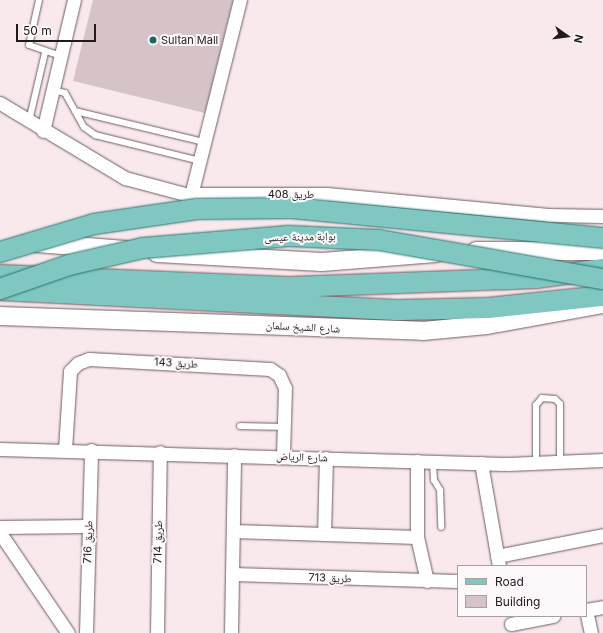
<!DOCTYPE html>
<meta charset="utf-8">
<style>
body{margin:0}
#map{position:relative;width:603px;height:633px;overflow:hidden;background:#f9e8ec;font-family:Inter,"Noto Naskh Arabic",sans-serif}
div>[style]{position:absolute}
.building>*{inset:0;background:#d5c3c8}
.roads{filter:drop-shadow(0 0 1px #6d5e62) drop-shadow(0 0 1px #6d5e62)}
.service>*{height:6px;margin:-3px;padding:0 3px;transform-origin:3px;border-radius:3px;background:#fff}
.minor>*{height:13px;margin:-6.5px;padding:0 6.5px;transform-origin:6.5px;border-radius:6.5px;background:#fff}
.secondary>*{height:18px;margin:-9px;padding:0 9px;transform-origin:9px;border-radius:9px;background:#fff}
.primary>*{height:20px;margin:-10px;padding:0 10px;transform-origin:10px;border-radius:10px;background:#80c7c1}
.bridges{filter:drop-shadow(0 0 1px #27726c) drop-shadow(0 0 1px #27726c)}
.primary-bridge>*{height:20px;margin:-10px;padding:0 10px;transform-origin:10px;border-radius:10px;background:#80c7c1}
.dots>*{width:11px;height:11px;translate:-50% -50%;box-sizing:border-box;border:2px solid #fdf9fa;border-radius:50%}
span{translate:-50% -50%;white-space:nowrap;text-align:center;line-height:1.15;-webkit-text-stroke:4px #fdf9fa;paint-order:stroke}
.poi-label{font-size:11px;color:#201a1b}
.left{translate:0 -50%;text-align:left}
.street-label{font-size:11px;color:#201a1b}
.legend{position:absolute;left:457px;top:565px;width:130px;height:52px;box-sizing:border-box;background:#fdf9fa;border:1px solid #a5a0a1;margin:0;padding:5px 7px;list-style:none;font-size:12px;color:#201a1b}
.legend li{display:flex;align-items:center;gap:8px;height:20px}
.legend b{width:20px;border:1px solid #a5a0a1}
.north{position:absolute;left:547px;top:16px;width:40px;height:40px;-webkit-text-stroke:3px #fdf9fa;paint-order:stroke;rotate:104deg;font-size:11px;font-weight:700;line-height:16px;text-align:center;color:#201a1b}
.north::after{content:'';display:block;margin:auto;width:14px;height:18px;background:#201a1b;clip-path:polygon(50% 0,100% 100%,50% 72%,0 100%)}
.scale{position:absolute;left:16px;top:24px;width:80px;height:18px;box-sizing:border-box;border:2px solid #201a1b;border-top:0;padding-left:5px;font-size:12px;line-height:14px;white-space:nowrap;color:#201a1b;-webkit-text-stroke:3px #fdf9fa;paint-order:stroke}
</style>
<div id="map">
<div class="building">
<div style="clip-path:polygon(93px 0,233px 0,205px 113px,73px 81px)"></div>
</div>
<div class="roads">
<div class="service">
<div style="left:39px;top:0;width:46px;rotate:102.5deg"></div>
<div style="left:29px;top:45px;width:34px;rotate:19deg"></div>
<div style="left:53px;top:90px;width:12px;rotate:14deg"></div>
<div style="left:65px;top:93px;width:39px;rotate:61deg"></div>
<div style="left:84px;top:127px;width:14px;rotate:36deg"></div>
<div style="left:95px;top:135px;width:108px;rotate:13.9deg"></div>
<div style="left:75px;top:111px;width:133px;rotate:13.5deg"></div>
<div style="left:29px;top:121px;width:70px;rotate:-76.8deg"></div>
<div style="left:240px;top:426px;width:45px;rotate:1.3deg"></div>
<div style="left:433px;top:462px;width:18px;rotate:87deg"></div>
<div style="left:434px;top:480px;width:12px;rotate:59deg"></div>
<div style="left:440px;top:490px;width:37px;rotate:88deg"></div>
<div style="left:536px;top:464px;width:59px;rotate:-90deg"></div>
<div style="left:536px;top:405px;width:9px;rotate:-49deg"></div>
<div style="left:542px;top:398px;width:13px;rotate:4deg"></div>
<div style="left:555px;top:399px;width:7px;rotate:45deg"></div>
<div style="left:560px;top:404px;width:59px;rotate:90deg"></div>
</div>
<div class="minor">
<div style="left:0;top:103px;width:146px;rotate:31deg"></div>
<div style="left:125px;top:178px;width:62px;rotate:14.9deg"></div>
<div style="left:185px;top:194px;width:142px"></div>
<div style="left:327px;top:194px;width:222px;rotate:5.4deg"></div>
<div style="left:548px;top:215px;width:55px;rotate:1deg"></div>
<div style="left:43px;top:131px;width:135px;rotate:-76.7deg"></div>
<div style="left:191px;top:195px;width:201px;rotate:-75.9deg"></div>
<div style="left:0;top:449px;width:508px;rotate:1.69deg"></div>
<div style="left:508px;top:464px;width:95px;rotate:-2.4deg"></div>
<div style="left:65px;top:449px;width:78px;rotate:-86.3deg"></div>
<div style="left:70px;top:371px;width:11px;rotate:-45deg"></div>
<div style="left:78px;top:363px;width:12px;rotate:-20deg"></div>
<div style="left:89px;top:359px;width:181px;rotate:3.2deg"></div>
<div style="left:270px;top:369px;width:11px;rotate:34deg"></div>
<div style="left:279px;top:375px;width:14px;rotate:65deg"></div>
<div style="left:285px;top:388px;width:69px;rotate:91.7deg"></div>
<div style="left:417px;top:461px;width:76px;rotate:90deg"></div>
<div style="left:417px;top:537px;width:45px;rotate:77.2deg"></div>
<div style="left:481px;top:463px;width:105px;rotate:80.1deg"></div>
<div style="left:0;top:527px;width:89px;rotate:-0.6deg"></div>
<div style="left:233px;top:531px;width:184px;rotate:1.9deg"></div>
<div style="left:0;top:533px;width:121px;rotate:55.8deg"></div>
<div style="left:324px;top:534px;width:76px;rotate:-88.5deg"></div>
<div style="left:497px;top:556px;width:108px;rotate:-11.2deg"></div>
<div style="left:232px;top:574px;width:226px;rotate:1.8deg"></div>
<div style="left:586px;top:610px;width:24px;rotate:78deg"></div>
<div style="left:586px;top:610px;width:17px;rotate:-10deg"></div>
<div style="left:511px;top:624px;width:43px;rotate:-10.8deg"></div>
<div style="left:86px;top:633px;width:183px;rotate:-88.4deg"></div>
<div style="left:157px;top:633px;width:181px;rotate:-89.1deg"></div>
<div style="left:231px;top:633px;width:178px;rotate:-89deg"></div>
</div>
<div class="secondary">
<div style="left:37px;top:243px;width:88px;rotate:4.5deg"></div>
<div style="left:476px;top:251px;width:127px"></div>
<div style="left:157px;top:253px;width:165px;rotate:3.1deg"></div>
<div style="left:322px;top:262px;width:114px;rotate:-4.5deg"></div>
<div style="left:0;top:316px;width:423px;rotate:2deg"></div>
<div style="left:423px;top:331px;width:64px;rotate:-5.4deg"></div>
<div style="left:487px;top:325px;width:118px;rotate:-10.3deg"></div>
</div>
<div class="primary">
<div style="left:0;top:275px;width:292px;rotate:2.4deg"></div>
<div style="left:292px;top:287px;width:244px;rotate:-2.1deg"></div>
<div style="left:536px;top:278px;width:68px;rotate:-7.7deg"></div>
<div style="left:0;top:290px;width:401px;rotate:2.9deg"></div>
<div style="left:401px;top:310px;width:87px;rotate:-1.3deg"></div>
<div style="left:488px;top:308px;width:116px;rotate:-6deg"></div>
</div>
</div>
<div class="bridges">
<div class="primary-bridge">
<div style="left:0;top:252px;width:98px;rotate:-16.6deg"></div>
<div style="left:94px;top:224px;width:104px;rotate:-8.3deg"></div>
<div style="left:197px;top:209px;width:95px;rotate:-0.6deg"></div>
<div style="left:292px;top:208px;width:312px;rotate:5.5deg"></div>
<div style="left:0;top:289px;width:73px;rotate:-19.2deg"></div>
<div style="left:69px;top:265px;width:76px;rotate:-12.9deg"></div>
<div style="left:143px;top:248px;width:146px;rotate:-4.7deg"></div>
<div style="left:289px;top:236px;width:90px;rotate:2.5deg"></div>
<div style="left:379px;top:240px;width:227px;rotate:9.9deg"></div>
</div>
</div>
<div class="dots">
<div style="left:153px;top:40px;background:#1c6760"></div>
</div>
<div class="poi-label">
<span class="left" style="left:161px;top:40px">Sultan Mall</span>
</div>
<div class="street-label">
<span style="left:291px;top:194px">طريق 408</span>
<span style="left:300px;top:237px;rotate:-1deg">بوابة مدينة عيسى</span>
<span style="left:303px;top:327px;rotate:3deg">شارع الشيخ سلمان</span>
<span style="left:176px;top:363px;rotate:3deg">طريق 143</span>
<span style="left:302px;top:457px;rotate:2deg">شارع الرياض</span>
<span style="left:88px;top:542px;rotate:-88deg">طريق 716</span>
<span style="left:158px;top:542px;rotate:-89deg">طريق 714</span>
<span style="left:330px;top:578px;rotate:2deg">طريق 713</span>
</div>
<ul class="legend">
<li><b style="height:5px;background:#80c7c1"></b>Road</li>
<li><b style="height:11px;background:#d5c3c8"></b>Building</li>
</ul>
<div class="north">N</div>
<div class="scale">50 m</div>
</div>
